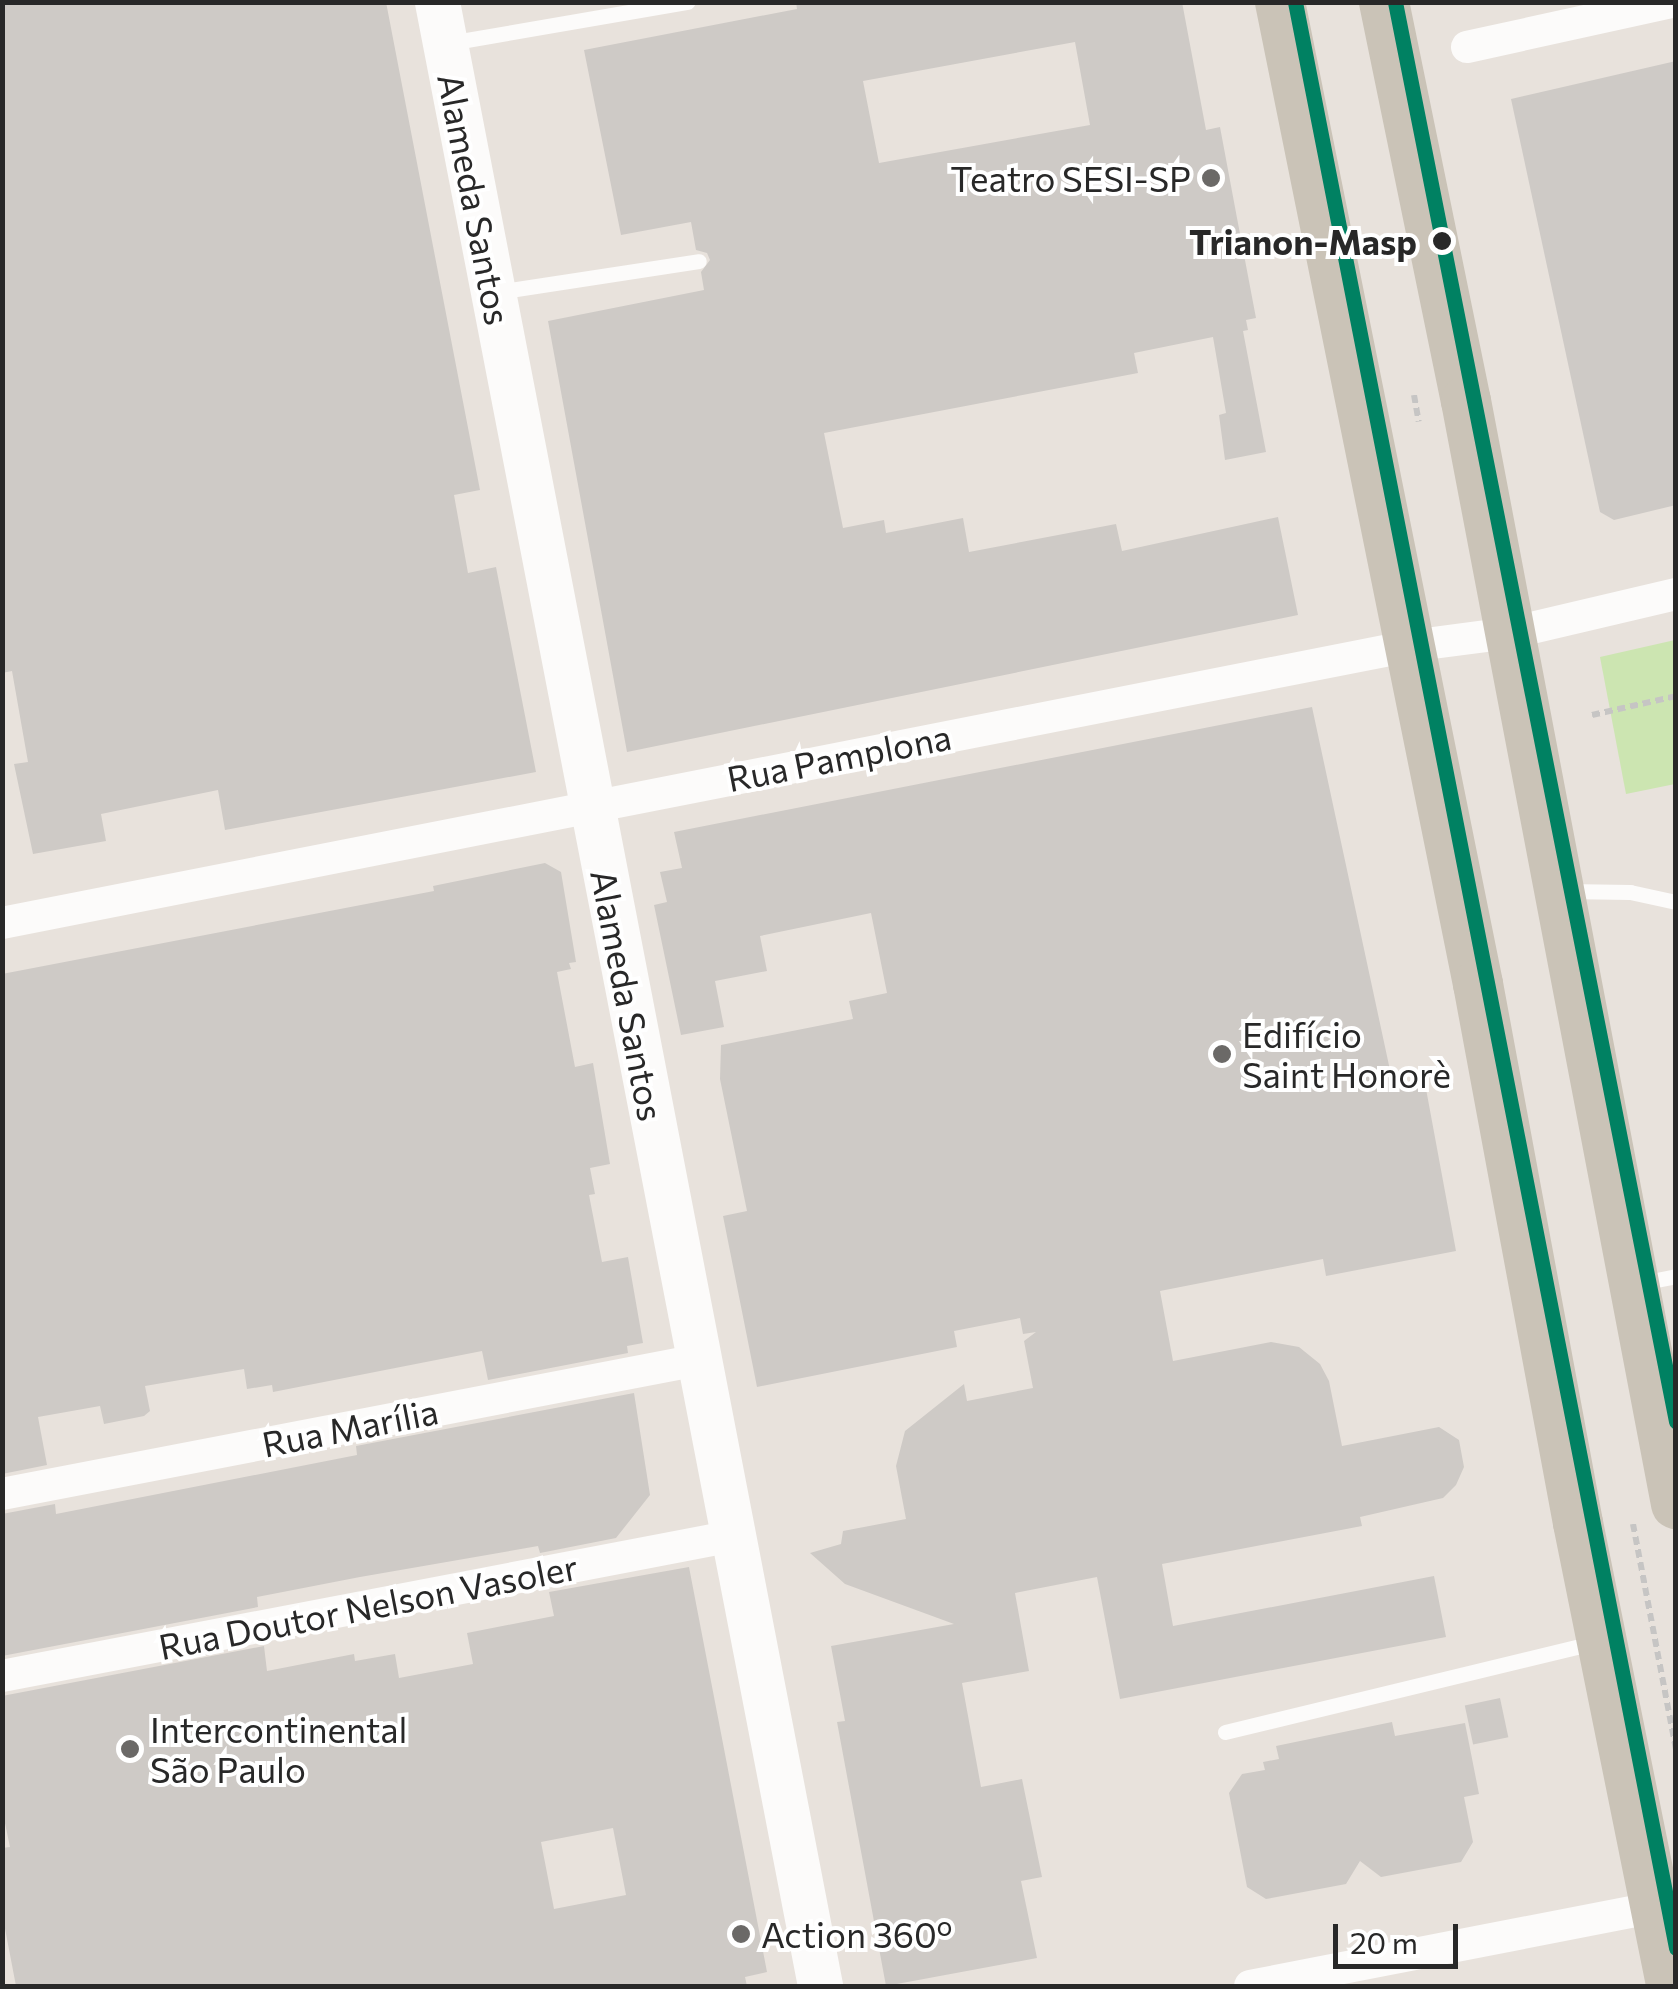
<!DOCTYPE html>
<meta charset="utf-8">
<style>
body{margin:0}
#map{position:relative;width:1678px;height:1989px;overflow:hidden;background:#e8e2dc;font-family:Commissioner,sans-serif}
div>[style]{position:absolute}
.green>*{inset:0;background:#cce5b1}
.building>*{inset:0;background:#cecac6;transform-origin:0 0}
.path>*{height:6px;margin-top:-3px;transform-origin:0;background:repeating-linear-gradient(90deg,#c6c5c4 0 8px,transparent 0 13px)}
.lane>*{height:15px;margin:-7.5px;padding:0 7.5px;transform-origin:7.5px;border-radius:7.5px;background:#fcfbfa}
.street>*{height:32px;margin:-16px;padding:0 16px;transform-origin:16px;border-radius:16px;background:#fcfbfa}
.secondary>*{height:45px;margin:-22.5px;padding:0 22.5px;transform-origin:22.5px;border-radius:22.5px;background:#fcfbfa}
.primary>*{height:50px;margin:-25px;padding:0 25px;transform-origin:25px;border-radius:25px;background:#cac3b7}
.metro-1>*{height:15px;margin:-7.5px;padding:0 7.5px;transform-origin:7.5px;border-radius:7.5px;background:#008162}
.dots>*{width:28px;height:28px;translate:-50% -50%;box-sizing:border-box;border:5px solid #fff;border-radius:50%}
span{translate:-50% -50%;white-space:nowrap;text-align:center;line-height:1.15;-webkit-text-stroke:8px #fff;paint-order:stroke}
.poi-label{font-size:35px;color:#282828}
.right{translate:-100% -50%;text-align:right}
.left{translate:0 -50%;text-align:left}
.street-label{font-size:35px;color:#282828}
.stop-label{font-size:35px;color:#282828;font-weight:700}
.frame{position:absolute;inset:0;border:5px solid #282828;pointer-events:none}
.scale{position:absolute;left:1333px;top:1924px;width:125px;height:45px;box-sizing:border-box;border:5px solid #282828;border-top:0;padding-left:12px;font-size:30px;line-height:35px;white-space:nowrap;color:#282828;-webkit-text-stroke:8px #fff;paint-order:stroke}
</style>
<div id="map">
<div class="green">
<div style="clip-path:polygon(1675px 640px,1675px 784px,1626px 794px,1600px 657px)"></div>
</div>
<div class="building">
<div style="clip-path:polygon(2px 2px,386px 2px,480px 490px,454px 495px,468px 573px,496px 567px,536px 772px,225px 830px,218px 790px,101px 814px,106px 841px,33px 854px,14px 764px,28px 762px,12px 671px,2px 673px)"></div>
<div style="clip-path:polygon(evenodd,796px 2px,1182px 2px,1206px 130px,1220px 127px,1237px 218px,1256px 318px,1246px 320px,1248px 330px,1243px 331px,1266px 452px,1225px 460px,1219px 415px,1226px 413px,1213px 337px,1134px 353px,1138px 373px,824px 433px,843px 528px,884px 520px,886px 533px,963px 518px,969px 552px,1116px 524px,1122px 551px,1278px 517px,1298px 615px,627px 752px,548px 321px,704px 290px,701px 272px,710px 260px,707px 253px,696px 250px,691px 222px,621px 235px,584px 50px,797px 9px,796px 2px,1075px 42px,1090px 125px,879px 163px,863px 81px,1075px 42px)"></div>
<div style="clip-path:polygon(1676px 61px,1676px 505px,1614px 520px,1600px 512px,1511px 99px)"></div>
<div style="clip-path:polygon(1312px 707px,1393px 1084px,1424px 1078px,1456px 1251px,1326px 1276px,1323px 1259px,1160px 1291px,1173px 1361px,1271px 1342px,1299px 1347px,1320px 1364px,1329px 1381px,1342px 1446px,1439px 1427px,1459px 1440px,1464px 1467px,1456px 1485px,1443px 1498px,1360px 1517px,1362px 1526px,1162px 1564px,1173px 1626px,1434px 1576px,1446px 1637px,1120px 1699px,1097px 1577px,1015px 1593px,1029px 1671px,962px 1683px,981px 1787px,1022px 1779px,1042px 1877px,1021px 1881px,1037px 1958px,886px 1986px,837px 1722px,845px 1721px,831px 1646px,954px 1624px,845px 1584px,810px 1553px,841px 1544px,843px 1531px,906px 1519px,896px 1466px,905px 1431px,964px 1384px,967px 1401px,1033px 1388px,1024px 1341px,1036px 1332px,1023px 1334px,1020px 1318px,954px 1331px,957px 1347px,757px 1387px,723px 1216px,747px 1211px,720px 1079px,721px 1045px,853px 1019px,849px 1001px,887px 993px,871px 913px,760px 936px,767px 971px,715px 981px,724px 1027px,681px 1035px,654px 905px,667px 902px,660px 872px,682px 868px,674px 832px)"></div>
<div style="clip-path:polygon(545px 863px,561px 872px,576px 962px,569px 963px,571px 969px,557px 972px,575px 1067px,593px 1063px,610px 1164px,590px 1168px,595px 1194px,589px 1195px,602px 1262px,628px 1257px,643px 1343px,627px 1346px,628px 1353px,488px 1380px,482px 1351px,273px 1392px,272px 1385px,247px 1389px,244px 1369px,145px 1386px,150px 1411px,144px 1416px,104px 1424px,100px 1406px,38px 1417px,47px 1465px,2px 1474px,2px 974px,434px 891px,433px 886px)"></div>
<div style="clip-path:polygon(634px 1393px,650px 1495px,616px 1538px,540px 1553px,538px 1546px,360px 1577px,257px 1597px,258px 1607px,2px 1656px,2px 1514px,55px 1504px,56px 1514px,357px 1455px,356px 1446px)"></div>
<div style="clip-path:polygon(evenodd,689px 1567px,767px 1972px,745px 1977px,747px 1986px,16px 1986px,2px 1913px,2px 1848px,10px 1847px,2px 1809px,2px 1696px,264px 1646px,267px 1671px,354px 1654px,355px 1661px,395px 1654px,399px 1678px,473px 1664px,467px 1633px,554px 1616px,549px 1592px,689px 1567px,613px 1828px,626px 1895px,554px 1909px,541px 1842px,613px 1828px)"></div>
<div style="left:1500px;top:1698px;width:40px;height:36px;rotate:78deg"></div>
<div style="clip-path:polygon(1392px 1722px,1395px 1736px,1465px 1723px,1479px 1794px,1464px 1797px,1473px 1842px,1461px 1862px,1381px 1877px,1360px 1861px,1346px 1884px,1266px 1899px,1247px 1887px,1229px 1793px,1242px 1774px,1265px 1770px,1263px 1762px,1279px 1759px,1276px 1746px)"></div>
</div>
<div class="path">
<div style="left:1414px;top:395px;width:27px;rotate:80deg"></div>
<div style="left:1592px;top:715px;width:86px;rotate:-12.7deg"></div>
<div style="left:1633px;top:1524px;width:229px;rotate:79.2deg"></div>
</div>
<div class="lane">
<div style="left:449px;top:43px;width:242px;rotate:-9.8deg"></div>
<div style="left:497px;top:292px;width:204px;rotate:-8.7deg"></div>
<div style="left:1566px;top:891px;width:64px;rotate:0.9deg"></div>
<div style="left:1630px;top:892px;width:47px;rotate:12.3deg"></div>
<div style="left:1641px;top:1283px;width:36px;rotate:-11deg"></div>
<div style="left:1225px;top:1732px;width:379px;rotate:-13.6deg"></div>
</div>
<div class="street">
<div style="left:1467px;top:47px;width:210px;rotate:-12.4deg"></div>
<div style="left:2px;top:923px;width:1435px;rotate:-11.13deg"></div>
<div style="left:1410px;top:646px;width:101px;rotate:-7.4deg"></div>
<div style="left:1510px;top:633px;width:171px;rotate:-13.2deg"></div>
<div style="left:2px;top:1494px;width:709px;rotate:-10.9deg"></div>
<div style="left:2px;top:1676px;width:744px;rotate:-10.84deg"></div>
<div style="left:1250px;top:1986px;width:429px;rotate:-11deg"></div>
</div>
<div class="secondary">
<div style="left:437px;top:2px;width:2021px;rotate:79.07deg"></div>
</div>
<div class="primary">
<div style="left:1280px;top:2px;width:1002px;rotate:78.6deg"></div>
<div style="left:1478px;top:984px;width:548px;rotate:79.49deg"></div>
<div style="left:1578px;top:1523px;width:472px;rotate:78.6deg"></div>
<div style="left:1384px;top:2px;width:407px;rotate:78.4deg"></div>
<div style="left:1466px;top:401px;width:1123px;rotate:79.22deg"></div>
</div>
<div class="metro-1">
<div style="left:1295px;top:2px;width:1983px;rotate:78.92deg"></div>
<div style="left:1395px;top:2px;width:1447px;rotate:78.8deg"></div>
</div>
<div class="dots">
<div style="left:1211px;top:178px;background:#6b6967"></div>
<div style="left:1442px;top:241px;background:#282828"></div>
<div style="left:1222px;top:1054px;background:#6b6967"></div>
<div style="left:130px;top:1749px;background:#6b6967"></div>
<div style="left:741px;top:1934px;background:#6b6967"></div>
</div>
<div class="poi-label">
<span class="right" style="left:1191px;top:178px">Teatro SESI-SP</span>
<span class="left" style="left:1242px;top:1054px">Edifício<br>Saint Honorè</span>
<span class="left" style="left:150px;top:1749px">Intercontinental<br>São Paulo</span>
<span class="left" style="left:761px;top:1934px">Action 360º</span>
</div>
<div class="street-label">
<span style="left:475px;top:199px;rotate:79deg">Alameda Santos</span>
<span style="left:839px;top:757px;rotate:-11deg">Rua Pamplona</span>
<span style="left:628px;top:995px;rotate:79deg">Alameda Santos</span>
<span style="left:350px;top:1427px;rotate:-11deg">Rua Marília</span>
<span style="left:368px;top:1606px;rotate:-11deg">Rua Doutor Nelson Vasoler</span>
</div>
<div class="stop-label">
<span class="right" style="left:1417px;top:241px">Trianon-Masp</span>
</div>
<div class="frame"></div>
<div class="scale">20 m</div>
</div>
